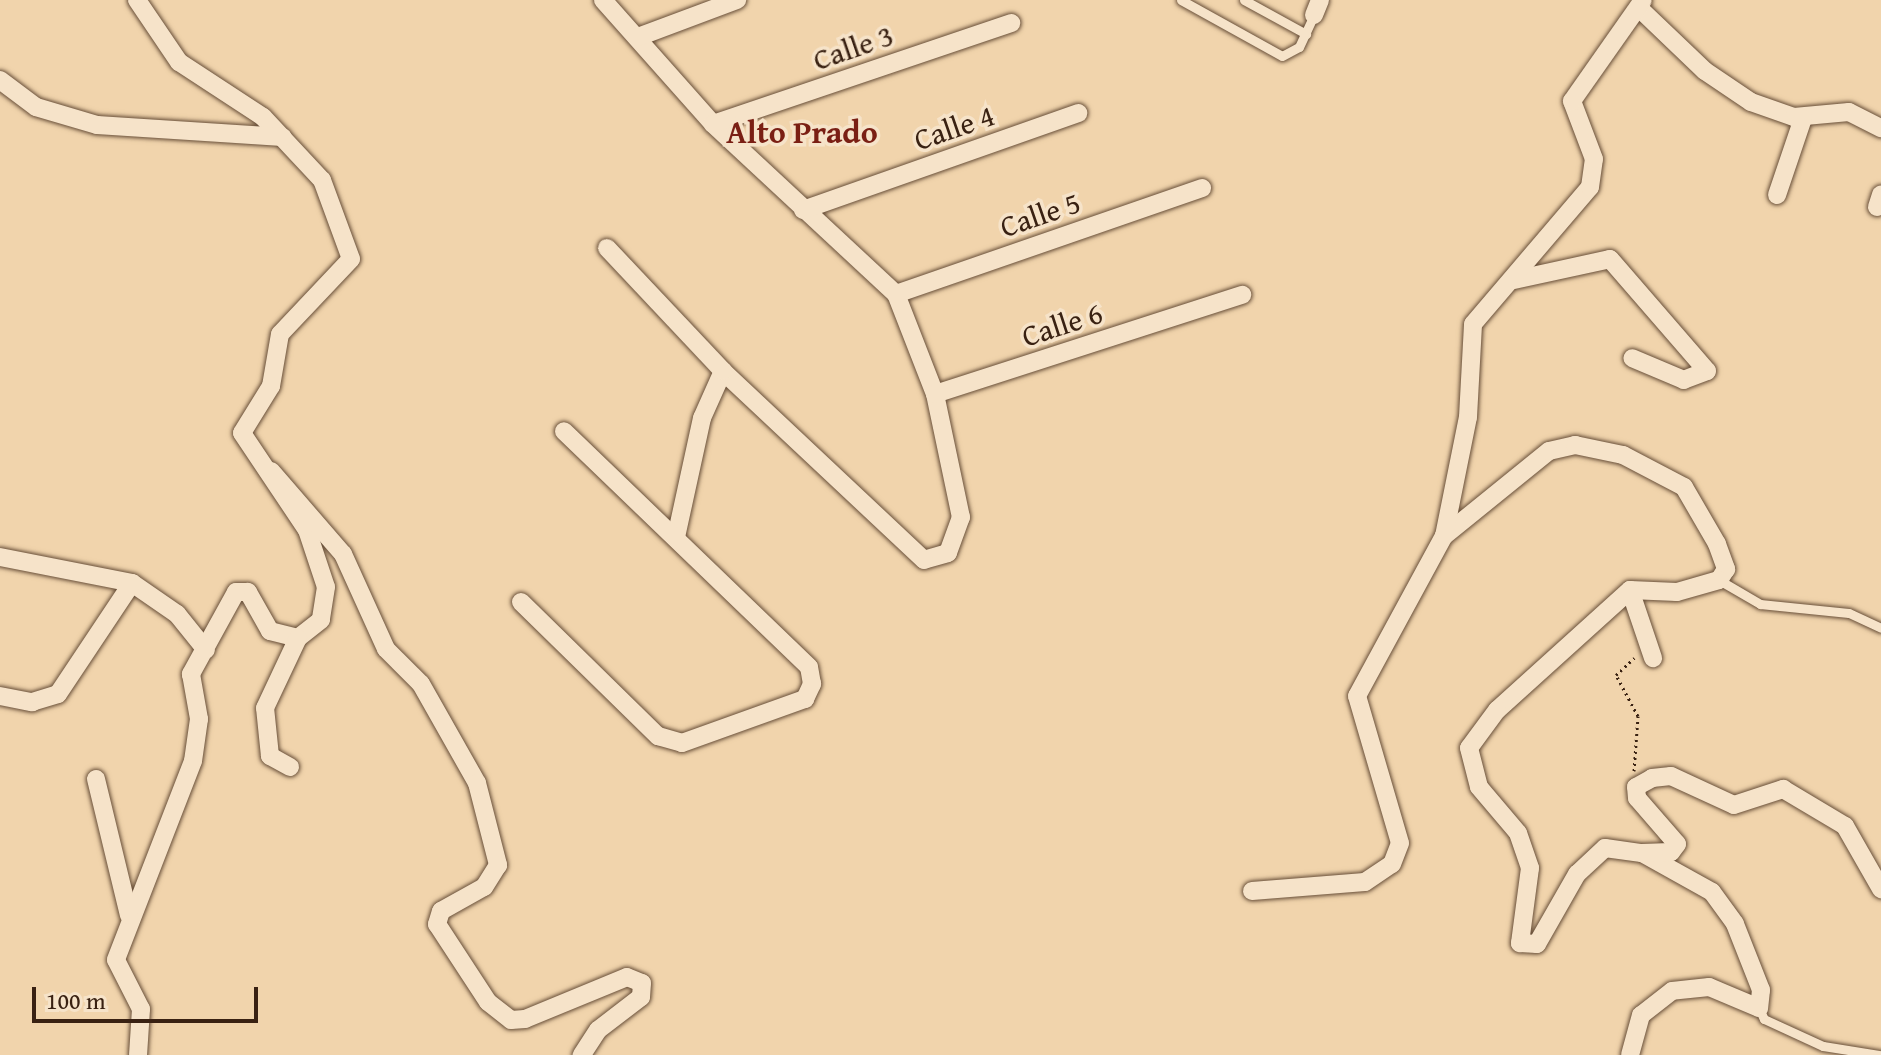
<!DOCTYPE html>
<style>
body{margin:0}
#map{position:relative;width:1881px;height:1055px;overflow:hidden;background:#f1d4ac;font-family:"Gentium Book Plus",serif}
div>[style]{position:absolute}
.path>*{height:3px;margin-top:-1.5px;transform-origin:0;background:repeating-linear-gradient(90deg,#392112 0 2px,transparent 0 6px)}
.roads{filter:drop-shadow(0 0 2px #674e38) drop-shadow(0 0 2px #674e38)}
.service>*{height:9px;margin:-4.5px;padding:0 4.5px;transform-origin:4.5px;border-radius:4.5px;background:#f6e3c9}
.minor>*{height:18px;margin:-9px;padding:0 9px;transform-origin:9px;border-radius:9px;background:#f6e3c9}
span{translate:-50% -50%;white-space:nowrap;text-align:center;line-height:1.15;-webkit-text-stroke:7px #f6e3c9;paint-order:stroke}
.street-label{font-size:30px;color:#392112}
.neighbourhood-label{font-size:32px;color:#7a1f14;font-weight:700}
.scale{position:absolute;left:32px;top:987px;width:226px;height:36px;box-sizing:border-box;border:4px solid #392112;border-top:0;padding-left:10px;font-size:24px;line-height:28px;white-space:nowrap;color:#392112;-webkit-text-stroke:6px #f6e3c9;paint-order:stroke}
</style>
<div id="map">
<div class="path">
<div style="left:1634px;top:771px;width:55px;rotate:-85.8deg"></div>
<div style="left:1638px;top:716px;width:47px;rotate:-118.2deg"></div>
<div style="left:1616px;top:675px;width:25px;rotate:-43deg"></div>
</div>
<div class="roads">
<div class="service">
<div style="left:1181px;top:0;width:115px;rotate:29deg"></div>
<div style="left:1282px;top:56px;width:19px;rotate:-28deg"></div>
<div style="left:1299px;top:47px;width:35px;rotate:-65deg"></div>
<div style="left:1244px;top:0;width:71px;rotate:28.7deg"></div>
<div style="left:1719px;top:580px;width:48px;rotate:30.3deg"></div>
<div style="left:1760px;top:604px;width:89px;rotate:5.8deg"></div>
<div style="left:1849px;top:613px;width:35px;rotate:25deg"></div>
<div style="left:1759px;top:1008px;width:12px;rotate:66deg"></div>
<div style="left:1764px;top:1019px;width:65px;rotate:24.6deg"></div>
<div style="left:1823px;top:1046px;width:58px;rotate:9deg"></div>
</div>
<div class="minor">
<div style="left:137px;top:0;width:75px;rotate:55.9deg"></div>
<div style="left:179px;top:62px;width:100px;rotate:33.2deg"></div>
<div style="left:263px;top:117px;width:86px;rotate:46.9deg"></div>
<div style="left:322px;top:180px;width:84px;rotate:69.8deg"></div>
<div style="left:351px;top:259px;width:103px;rotate:133.4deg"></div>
<div style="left:280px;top:334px;width:53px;rotate:99.8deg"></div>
<div style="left:271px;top:386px;width:55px;rotate:121.7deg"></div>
<div style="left:242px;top:433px;width:117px;rotate:56.2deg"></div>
<div style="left:307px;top:530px;width:60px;rotate:71.6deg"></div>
<div style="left:326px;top:587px;width:33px;rotate:99deg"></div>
<div style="left:321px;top:620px;width:29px;rotate:142deg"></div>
<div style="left:298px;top:638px;width:29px;rotate:-166deg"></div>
<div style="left:270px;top:631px;width:45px;rotate:-119.4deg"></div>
<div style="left:248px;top:592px;width:12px;rotate:180deg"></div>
<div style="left:236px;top:592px;width:94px;rotate:118.8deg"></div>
<div style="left:191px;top:674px;width:46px;rotate:79.9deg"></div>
<div style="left:199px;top:719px;width:42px;rotate:98.1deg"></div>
<div style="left:193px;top:761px;width:213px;rotate:111.2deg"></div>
<div style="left:116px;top:960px;width:55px;rotate:63deg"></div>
<div style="left:141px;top:1009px;width:46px;rotate:93.7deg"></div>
<div style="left:603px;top:0;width:166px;rotate:48.4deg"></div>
<div style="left:713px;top:124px;width:250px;rotate:42.9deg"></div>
<div style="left:896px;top:294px;width:107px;rotate:68.7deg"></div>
<div style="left:935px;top:394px;width:126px;rotate:78.1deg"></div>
<div style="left:961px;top:517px;width:38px;rotate:110deg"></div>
<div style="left:948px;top:553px;width:25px;rotate:164deg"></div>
<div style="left:924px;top:560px;width:276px;rotate:-136.8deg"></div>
<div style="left:723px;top:371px;width:51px;rotate:114.1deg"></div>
<div style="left:702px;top:418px;width:122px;rotate:102.3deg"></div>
<div style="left:1639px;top:8px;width:91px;rotate:43.7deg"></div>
<div style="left:1705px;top:71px;width:55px;rotate:34deg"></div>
<div style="left:1751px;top:102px;width:46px;rotate:19.2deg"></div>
<div style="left:1794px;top:117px;width:55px;rotate:-5.2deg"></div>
<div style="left:1849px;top:112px;width:36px;rotate:27deg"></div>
<div style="left:1314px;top:15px;width:16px;rotate:-68deg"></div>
<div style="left:638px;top:37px;width:106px;rotate:-20.5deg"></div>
<div style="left:0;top:80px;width:45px;rotate:36.9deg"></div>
<div style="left:36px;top:107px;width:64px;rotate:16.4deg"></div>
<div style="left:97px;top:125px;width:186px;rotate:3.7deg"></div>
<div style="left:713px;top:124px;width:315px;rotate:-18.7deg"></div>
<div style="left:1777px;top:195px;width:81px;rotate:-71.3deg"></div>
<div style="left:1877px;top:207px;width:13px;rotate:-72deg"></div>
<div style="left:803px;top:210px;width:292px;rotate:-19.4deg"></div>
<div style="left:607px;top:248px;width:169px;rotate:46.7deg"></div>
<div style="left:1514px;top:280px;width:98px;rotate:-12.3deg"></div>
<div style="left:1610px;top:259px;width:148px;rotate:49.1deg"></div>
<div style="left:1707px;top:371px;width:25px;rotate:159deg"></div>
<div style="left:1684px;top:380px;width:56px;rotate:-157.1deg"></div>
<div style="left:896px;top:294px;width:324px;rotate:-19.1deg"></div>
<div style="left:935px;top:394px;width:323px;rotate:-17.9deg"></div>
<div style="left:271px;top:471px;width:110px;rotate:49.1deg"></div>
<div style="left:343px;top:554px;width:104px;rotate:65.6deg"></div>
<div style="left:386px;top:649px;width:49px;rotate:45deg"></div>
<div style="left:421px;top:684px;width:114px;rotate:60.5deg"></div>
<div style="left:477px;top:783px;width:85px;rotate:75.6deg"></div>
<div style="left:498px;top:865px;width:26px;rotate:122deg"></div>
<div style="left:484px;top:887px;width:49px;rotate:150.8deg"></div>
<div style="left:441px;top:911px;width:14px;rotate:107deg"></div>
<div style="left:437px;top:924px;width:93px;rotate:56.8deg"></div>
<div style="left:488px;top:1002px;width:29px;rotate:38deg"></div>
<div style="left:511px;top:1020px;width:14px;rotate:-4deg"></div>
<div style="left:525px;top:1019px;width:110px;rotate:-22.4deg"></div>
<div style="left:627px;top:977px;width:16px;rotate:22deg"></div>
<div style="left:642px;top:983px;width:14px;rotate:94deg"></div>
<div style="left:641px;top:997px;width:54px;rotate:142.5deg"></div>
<div style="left:598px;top:1030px;width:30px;rotate:123deg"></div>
<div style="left:1444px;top:536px;width:135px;rotate:-39deg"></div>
<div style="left:1549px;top:451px;width:27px;rotate:-13deg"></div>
<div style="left:1575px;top:445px;width:49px;rotate:11.8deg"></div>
<div style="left:1623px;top:455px;width:69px;rotate:27.7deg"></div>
<div style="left:1684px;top:487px;width:66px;rotate:59.9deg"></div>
<div style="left:1717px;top:544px;width:27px;rotate:70deg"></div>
<div style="left:1726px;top:569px;width:13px;rotate:122deg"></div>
<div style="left:1719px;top:580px;width:44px;rotate:164.1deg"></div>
<div style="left:1677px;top:592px;width:47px;rotate:-177.6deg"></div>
<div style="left:1630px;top:590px;width:179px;rotate:137.9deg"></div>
<div style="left:1497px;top:710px;width:47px;rotate:126.4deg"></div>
<div style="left:1469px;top:748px;width:40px;rotate:75.6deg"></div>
<div style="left:1479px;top:787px;width:60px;rotate:49.7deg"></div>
<div style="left:1518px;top:833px;width:37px;rotate:71deg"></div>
<div style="left:1530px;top:868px;width:76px;rotate:97.6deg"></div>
<div style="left:1520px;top:943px;width:17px;rotate:3deg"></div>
<div style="left:1537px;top:944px;width:81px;rotate:-60.3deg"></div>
<div style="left:1577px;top:874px;width:38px;rotate:-43deg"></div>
<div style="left:1605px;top:848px;width:37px;rotate:8deg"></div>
<div style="left:1642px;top:853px;width:80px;rotate:29.1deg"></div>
<div style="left:1712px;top:892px;width:39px;rotate:54deg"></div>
<div style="left:1735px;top:924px;width:71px;rotate:68.5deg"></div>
<div style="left:1761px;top:990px;width:18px;rotate:96deg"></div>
<div style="left:1759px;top:1008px;width:54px;rotate:-157.2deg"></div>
<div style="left:1709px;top:987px;width:37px;rotate:174deg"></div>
<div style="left:1672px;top:991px;width:39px;rotate:142deg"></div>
<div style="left:1641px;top:1015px;width:41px;rotate:105.4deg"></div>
<div style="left:0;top:557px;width:135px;rotate:11.1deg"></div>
<div style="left:132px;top:583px;width:55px;rotate:34.6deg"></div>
<div style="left:177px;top:614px;width:46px;rotate:51.1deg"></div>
<div style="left:1630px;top:590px;width:72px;rotate:71.3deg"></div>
<div style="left:521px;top:602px;width:192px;rotate:44.4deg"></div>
<div style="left:658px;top:736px;width:25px;rotate:16deg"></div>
<div style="left:682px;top:743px;width:131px;rotate:-19.7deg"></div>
<div style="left:805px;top:699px;width:17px;rotate:-65deg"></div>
<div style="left:812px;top:684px;width:17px;rotate:-100deg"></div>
<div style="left:809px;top:667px;width:340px;rotate:-136.1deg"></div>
<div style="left:0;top:696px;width:33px;rotate:11deg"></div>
<div style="left:32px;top:702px;width:27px;rotate:-17deg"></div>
<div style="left:58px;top:694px;width:133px;rotate:-56.3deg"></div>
<div style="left:290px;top:767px;width:23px;rotate:-151deg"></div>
<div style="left:270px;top:756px;width:48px;rotate:-95.9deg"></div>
<div style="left:265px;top:708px;width:77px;rotate:-64.8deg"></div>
<div style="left:96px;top:779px;width:140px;rotate:76.4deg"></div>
<div style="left:1642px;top:853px;width:29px;rotate:-2deg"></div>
<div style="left:1671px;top:852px;width:10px;rotate:-53deg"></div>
<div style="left:1677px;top:844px;width:61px;rotate:-131deg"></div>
<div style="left:1637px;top:798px;width:11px;rotate:-95deg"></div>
<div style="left:1636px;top:787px;width:18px;rotate:-29deg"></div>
<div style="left:1652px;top:778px;width:19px;rotate:-6deg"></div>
<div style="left:1671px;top:776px;width:69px;rotate:24.7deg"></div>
<div style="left:1734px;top:805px;width:52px;rotate:-18.1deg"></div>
<div style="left:1783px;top:789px;width:72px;rotate:30.8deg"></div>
<div style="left:1845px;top:826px;width:73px;rotate:60.3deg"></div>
<div style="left:1252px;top:891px;width:113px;rotate:-4.6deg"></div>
<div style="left:1365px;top:882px;width:32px;rotate:-34deg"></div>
<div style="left:1392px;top:864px;width:22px;rotate:-69deg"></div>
<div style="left:1400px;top:843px;width:153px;rotate:-106.3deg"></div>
<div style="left:1357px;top:696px;width:182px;rotate:-61.5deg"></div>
<div style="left:1444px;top:536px;width:121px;rotate:-78.6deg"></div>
<div style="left:1468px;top:417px;width:93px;rotate:-86.9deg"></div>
<div style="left:1473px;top:324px;width:180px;rotate:-49.5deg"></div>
<div style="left:1590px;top:187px;width:28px;rotate:-82deg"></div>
<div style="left:1594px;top:159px;width:62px;rotate:-110.8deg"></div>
<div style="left:1572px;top:101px;width:123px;rotate:-54.9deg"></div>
</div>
</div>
<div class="street-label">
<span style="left:853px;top:47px;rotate:-19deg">Calle 3</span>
<span style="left:954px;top:127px;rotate:-19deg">Calle 4</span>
<span style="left:1040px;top:214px;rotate:-19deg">Calle 5</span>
<span style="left:1062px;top:324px;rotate:-18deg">Calle 6</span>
</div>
<div class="neighbourhood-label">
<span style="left:802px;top:132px">Alto Prado</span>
</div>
<div class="scale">100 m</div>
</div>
